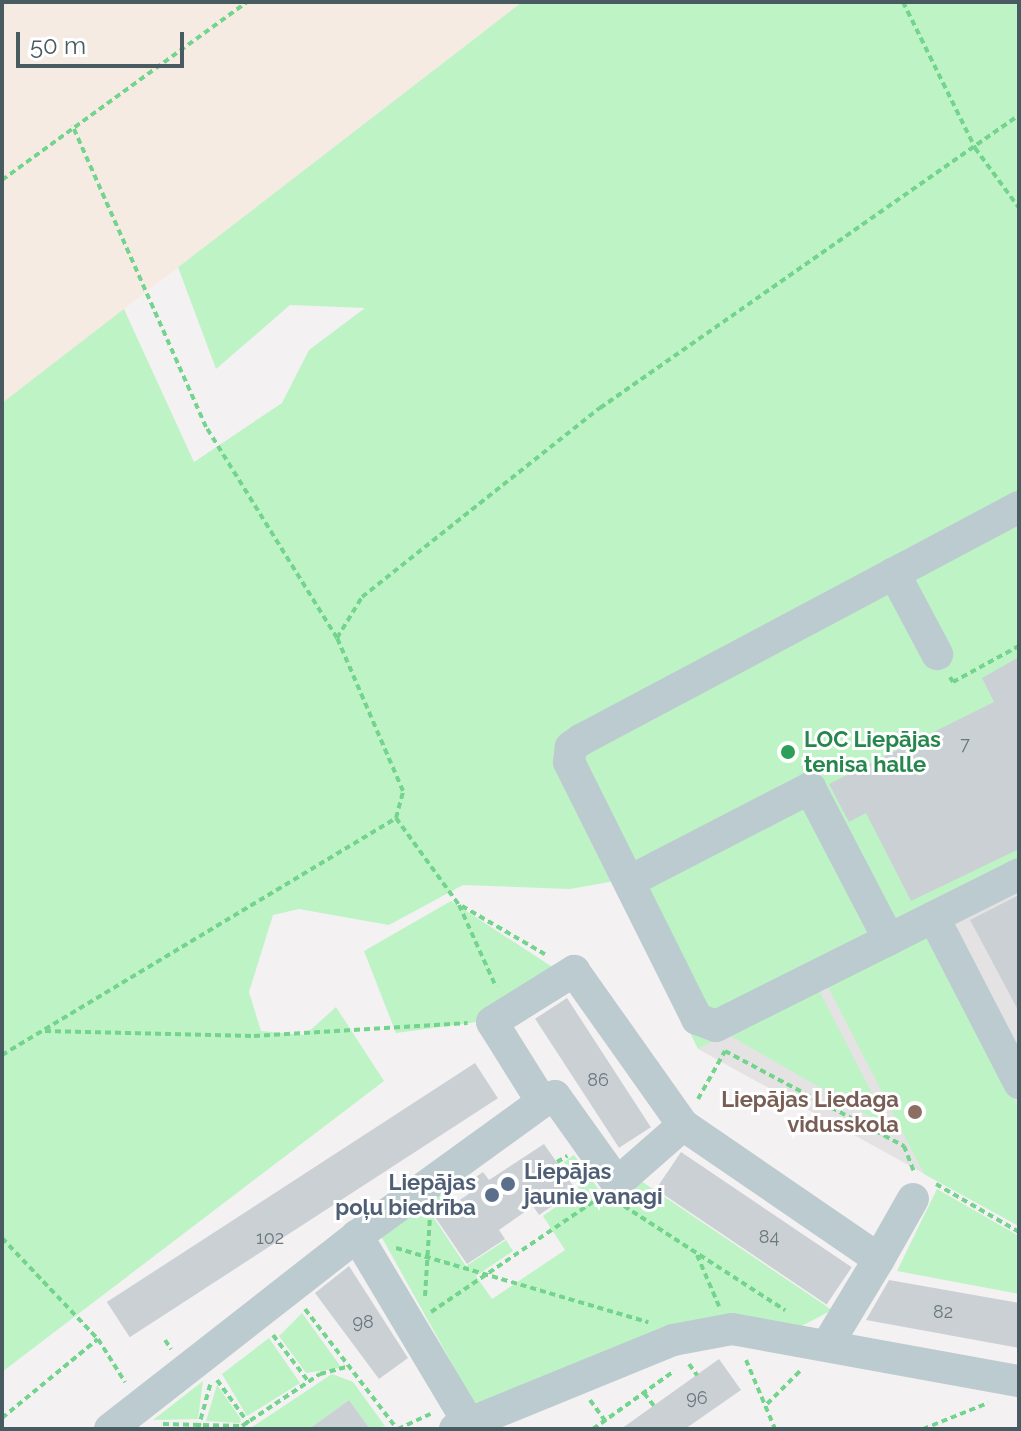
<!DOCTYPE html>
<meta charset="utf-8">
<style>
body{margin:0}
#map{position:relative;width:1021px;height:1431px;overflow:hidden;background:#f4f1f2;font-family:Raleway,sans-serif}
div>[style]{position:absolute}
.education>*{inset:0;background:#e5e2e4}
.green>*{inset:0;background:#bef3c6}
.sand>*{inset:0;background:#f5ebe2}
.building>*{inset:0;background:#cbd0d4;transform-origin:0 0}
.path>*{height:4px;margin-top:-2px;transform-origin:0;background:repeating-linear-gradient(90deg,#73d48d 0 6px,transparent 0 10px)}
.minor>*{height:32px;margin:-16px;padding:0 16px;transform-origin:16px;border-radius:16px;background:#bccbcf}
.dots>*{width:22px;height:22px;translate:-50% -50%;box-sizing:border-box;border:4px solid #fff;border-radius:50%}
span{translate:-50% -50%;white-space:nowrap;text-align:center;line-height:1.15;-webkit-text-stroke:6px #fff;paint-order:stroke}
.number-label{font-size:18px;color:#69787e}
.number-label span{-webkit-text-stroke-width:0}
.leisure-label{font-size:22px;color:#27864d;font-weight:700}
.left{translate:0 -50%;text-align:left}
.education-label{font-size:22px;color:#785e54;font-weight:700}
.right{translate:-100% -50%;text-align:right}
.service-label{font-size:22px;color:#4e5e75;font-weight:700}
.frame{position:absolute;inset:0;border:4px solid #485b61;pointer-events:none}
.scale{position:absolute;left:16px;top:32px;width:168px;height:36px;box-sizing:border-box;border:4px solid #485b61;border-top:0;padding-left:10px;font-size:24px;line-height:28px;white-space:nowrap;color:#485b61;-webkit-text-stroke:6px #fff;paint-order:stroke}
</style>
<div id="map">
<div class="education">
<div style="clip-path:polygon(1019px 881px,1019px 1226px,698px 1049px)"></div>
</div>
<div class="green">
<div style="clip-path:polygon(522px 2px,1019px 2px,1019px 881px,928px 929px,1019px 1108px,1019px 1226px,924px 1174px,827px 985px,819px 990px,883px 1115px,880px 1122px,727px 1034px,698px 1049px,615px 881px,570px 889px,463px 885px,389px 925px,299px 909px,273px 915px,249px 992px,261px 1031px,305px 1035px,336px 1007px,384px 1081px,2px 1372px,2px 403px,123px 307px,194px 462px,282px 403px,309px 350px,365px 308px,290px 305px,216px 369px,178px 267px)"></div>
<div style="clip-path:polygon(451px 901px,557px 970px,477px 1022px,396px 1033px,364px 951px)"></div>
<div style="clip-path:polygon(574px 1155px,605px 1198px,641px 1181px,832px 1310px,796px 1329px,740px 1319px,475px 1405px,381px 1236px,442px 1190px,451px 1202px,432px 1215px,466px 1266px,506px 1240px,513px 1251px,476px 1276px,492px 1299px,565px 1250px,543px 1216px,580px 1190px,564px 1162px)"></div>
<div style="clip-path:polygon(937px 1189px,1019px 1236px,1019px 1294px,897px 1271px)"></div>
<div style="clip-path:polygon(302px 1313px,341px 1367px,340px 1368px,306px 1373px,279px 1336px)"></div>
<div style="clip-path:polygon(269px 1338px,300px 1383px,247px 1416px,222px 1374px)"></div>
<div style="clip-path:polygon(332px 1374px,353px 1382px,385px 1426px,370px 1429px,349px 1400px,309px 1429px,204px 1429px,252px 1427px)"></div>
<div style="clip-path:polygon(203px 1381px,198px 1419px,153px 1420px)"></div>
<div style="clip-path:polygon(217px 1385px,241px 1419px,240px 1423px,206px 1421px)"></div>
</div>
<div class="sand">
<div style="clip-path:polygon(2px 2px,522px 2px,2px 403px)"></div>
</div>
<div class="building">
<div style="clip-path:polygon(1019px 657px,1019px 849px,911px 901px,866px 813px,849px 822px,829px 784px,994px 702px,982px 678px)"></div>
<div style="clip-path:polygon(1019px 895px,1019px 1012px,970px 920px)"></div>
<div style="left:567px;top:998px;width:154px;height:38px;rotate:57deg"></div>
<div style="left:475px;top:1063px;width:42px;height:439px;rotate:57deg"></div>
<div style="clip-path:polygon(544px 1144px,576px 1190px,539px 1215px,533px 1206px,499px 1230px,505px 1239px,467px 1264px,435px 1217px,470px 1193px,464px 1185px,483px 1172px,489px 1180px)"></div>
<div style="left:681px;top:1152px;width:206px;height:45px;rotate:34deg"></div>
<div style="clip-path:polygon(349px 1266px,408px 1358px,379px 1379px,315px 1293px)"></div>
<div style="clip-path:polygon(889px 1280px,1019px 1303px,1019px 1348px,866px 1320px)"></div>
<div style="clip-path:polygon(719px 1359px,741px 1390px,685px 1429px,621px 1429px)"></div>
<div style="clip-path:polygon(349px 1400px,370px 1429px,309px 1429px)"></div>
</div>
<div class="path">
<div style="left:903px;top:2px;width:163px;rotate:63.7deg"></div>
<div style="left:975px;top:148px;width:74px;rotate:53.7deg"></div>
<div style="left:2px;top:180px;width:303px;rotate:-36deg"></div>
<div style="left:337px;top:638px;width:48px;rotate:-58.6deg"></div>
<div style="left:362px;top:597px;width:304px;rotate:-38.5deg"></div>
<div style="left:600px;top:408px;width:511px;rotate:-34.96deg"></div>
<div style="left:950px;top:677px;width:6px;rotate:59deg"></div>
<div style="left:953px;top:682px;width:75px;rotate:-28.6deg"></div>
<div style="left:396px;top:818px;width:107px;rotate:54.1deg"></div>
<div style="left:459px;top:905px;width:90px;rotate:65.7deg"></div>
<div style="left:462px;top:906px;width:99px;rotate:30.2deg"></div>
<div style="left:45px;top:1031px;width:209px;rotate:1.4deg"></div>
<div style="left:254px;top:1036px;width:214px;rotate:-3.5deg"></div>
<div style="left:725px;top:1051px;width:203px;rotate:28deg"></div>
<div style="left:904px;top:1146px;width:28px;rotate:69deg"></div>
<div style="left:2px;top:1055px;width:460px;rotate:-31deg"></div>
<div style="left:396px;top:818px;width:28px;rotate:-75deg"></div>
<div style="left:403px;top:791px;width:167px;rotate:-113.3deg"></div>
<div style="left:337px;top:638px;width:248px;rotate:-121.8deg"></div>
<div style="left:206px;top:427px;width:330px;rotate:-113.9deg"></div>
<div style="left:698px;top:1099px;width:55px;rotate:-60.6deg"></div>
<div style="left:557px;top:1162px;width:12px;rotate:-31deg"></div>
<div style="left:936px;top:1184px;width:96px;rotate:30deg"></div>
<div style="left:624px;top:1206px;width:192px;rotate:32.9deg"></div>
<div style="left:2px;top:1238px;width:139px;rotate:46.5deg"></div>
<div style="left:98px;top:1339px;width:51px;rotate:57.9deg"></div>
<div style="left:396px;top:1248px;width:263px;rotate:16.4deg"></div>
<div style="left:697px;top:1255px;width:56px;rotate:66.7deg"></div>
<div style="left:425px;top:1296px;width:79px;rotate:-86.4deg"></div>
<div style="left:305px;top:1309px;width:151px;rotate:52.5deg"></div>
<div style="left:431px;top:1312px;width:199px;rotate:-34.2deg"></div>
<div style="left:273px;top:1335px;width:58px;rotate:52.7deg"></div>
<div style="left:165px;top:1340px;width:11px;rotate:56deg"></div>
<div style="left:746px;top:1360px;width:75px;rotate:67.2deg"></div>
<div style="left:689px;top:1364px;width:14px;rotate:54deg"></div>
<div style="left:217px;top:1380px;width:54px;rotate:54deg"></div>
<div style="left:644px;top:1393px;width:16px;rotate:52deg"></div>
<div style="left:590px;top:1400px;width:26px;rotate:54deg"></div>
<div style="left:767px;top:1404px;width:49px;rotate:-45deg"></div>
<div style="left:2px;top:1418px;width:124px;rotate:-39.5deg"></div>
<div style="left:163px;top:1424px;width:79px;rotate:1.5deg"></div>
<div style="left:242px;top:1426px;width:94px;rotate:-33.7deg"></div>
<div style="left:320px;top:1374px;width:30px;rotate:-15deg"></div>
<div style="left:198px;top:1429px;width:46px;rotate:-74.7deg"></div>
<div style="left:398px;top:1429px;width:38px;rotate:-25deg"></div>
<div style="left:593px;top:1429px;width:100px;rotate:-35.6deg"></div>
<div style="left:923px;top:1429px;width:70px;rotate:-21.8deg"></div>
</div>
<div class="minor">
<div style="left:1019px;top:507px;width:495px;rotate:152deg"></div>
<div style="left:582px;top:739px;width:14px;rotate:144deg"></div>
<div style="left:571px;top:747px;width:15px;rotate:98deg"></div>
<div style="left:569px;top:762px;width:287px;rotate:63.5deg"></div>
<div style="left:697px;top:1019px;width:20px;rotate:20deg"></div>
<div style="left:716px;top:1026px;width:339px;rotate:-26.6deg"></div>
<div style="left:894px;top:573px;width:92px;rotate:62deg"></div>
<div style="left:630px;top:881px;width:203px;rotate:-27.3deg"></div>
<div style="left:810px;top:788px;width:171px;rotate:62.5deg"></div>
<div style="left:934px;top:918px;width:186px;rotate:62.7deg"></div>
<div style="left:542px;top:1102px;width:14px;rotate:-25deg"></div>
<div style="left:555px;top:1096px;width:107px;rotate:54.5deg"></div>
<div style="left:617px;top:1183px;width:88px;rotate:-41.3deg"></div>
<div style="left:829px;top:1342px;width:97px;rotate:-58.9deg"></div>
<div style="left:468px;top:1422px;width:217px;rotate:-120.8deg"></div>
<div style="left:357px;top:1236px;width:228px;rotate:-35.9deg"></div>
<div style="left:542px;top:1102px;width:94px;rotate:-122deg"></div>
<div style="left:492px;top:1022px;width:97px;rotate:-31.9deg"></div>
<div style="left:574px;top:971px;width:189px;rotate:54.7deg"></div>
<div style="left:683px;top:1125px;width:237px;rotate:34.4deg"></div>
<div style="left:879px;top:1259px;width:69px;rotate:-60.5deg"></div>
<div style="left:110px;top:1429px;width:313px;rotate:-38deg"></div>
<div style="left:455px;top:1429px;width:235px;rotate:-22.2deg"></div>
<div style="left:673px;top:1340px;width:60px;rotate:-10.6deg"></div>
<div style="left:732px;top:1329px;width:292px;rotate:10.3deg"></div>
</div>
<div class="dots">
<div style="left:788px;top:752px;background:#2e9e5b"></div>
<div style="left:915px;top:1112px;background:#8d6e63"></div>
<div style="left:508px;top:1184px;background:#5c6f8a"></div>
<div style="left:492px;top:1195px;background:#5c6f8a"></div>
</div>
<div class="number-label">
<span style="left:965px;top:744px">7</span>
<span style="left:598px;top:1080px">86</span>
<span style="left:769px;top:1237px">84</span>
<span style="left:270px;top:1238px">102</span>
<span style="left:943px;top:1312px">82</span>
<span style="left:363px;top:1322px">98</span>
<span style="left:697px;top:1398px">96</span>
</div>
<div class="leisure-label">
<span class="left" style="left:804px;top:752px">LOC Liepājas<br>tenisa halle</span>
</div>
<div class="education-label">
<span class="right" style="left:899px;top:1112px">Liepājas Liedaga<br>vidusskola</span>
</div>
<div class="service-label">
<span class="left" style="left:524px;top:1184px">Liepājas<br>jaunie vanagi</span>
<span class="right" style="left:476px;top:1195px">Liepājas<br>poļu biedrība</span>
</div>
<div class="frame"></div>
<div class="scale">50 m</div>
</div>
